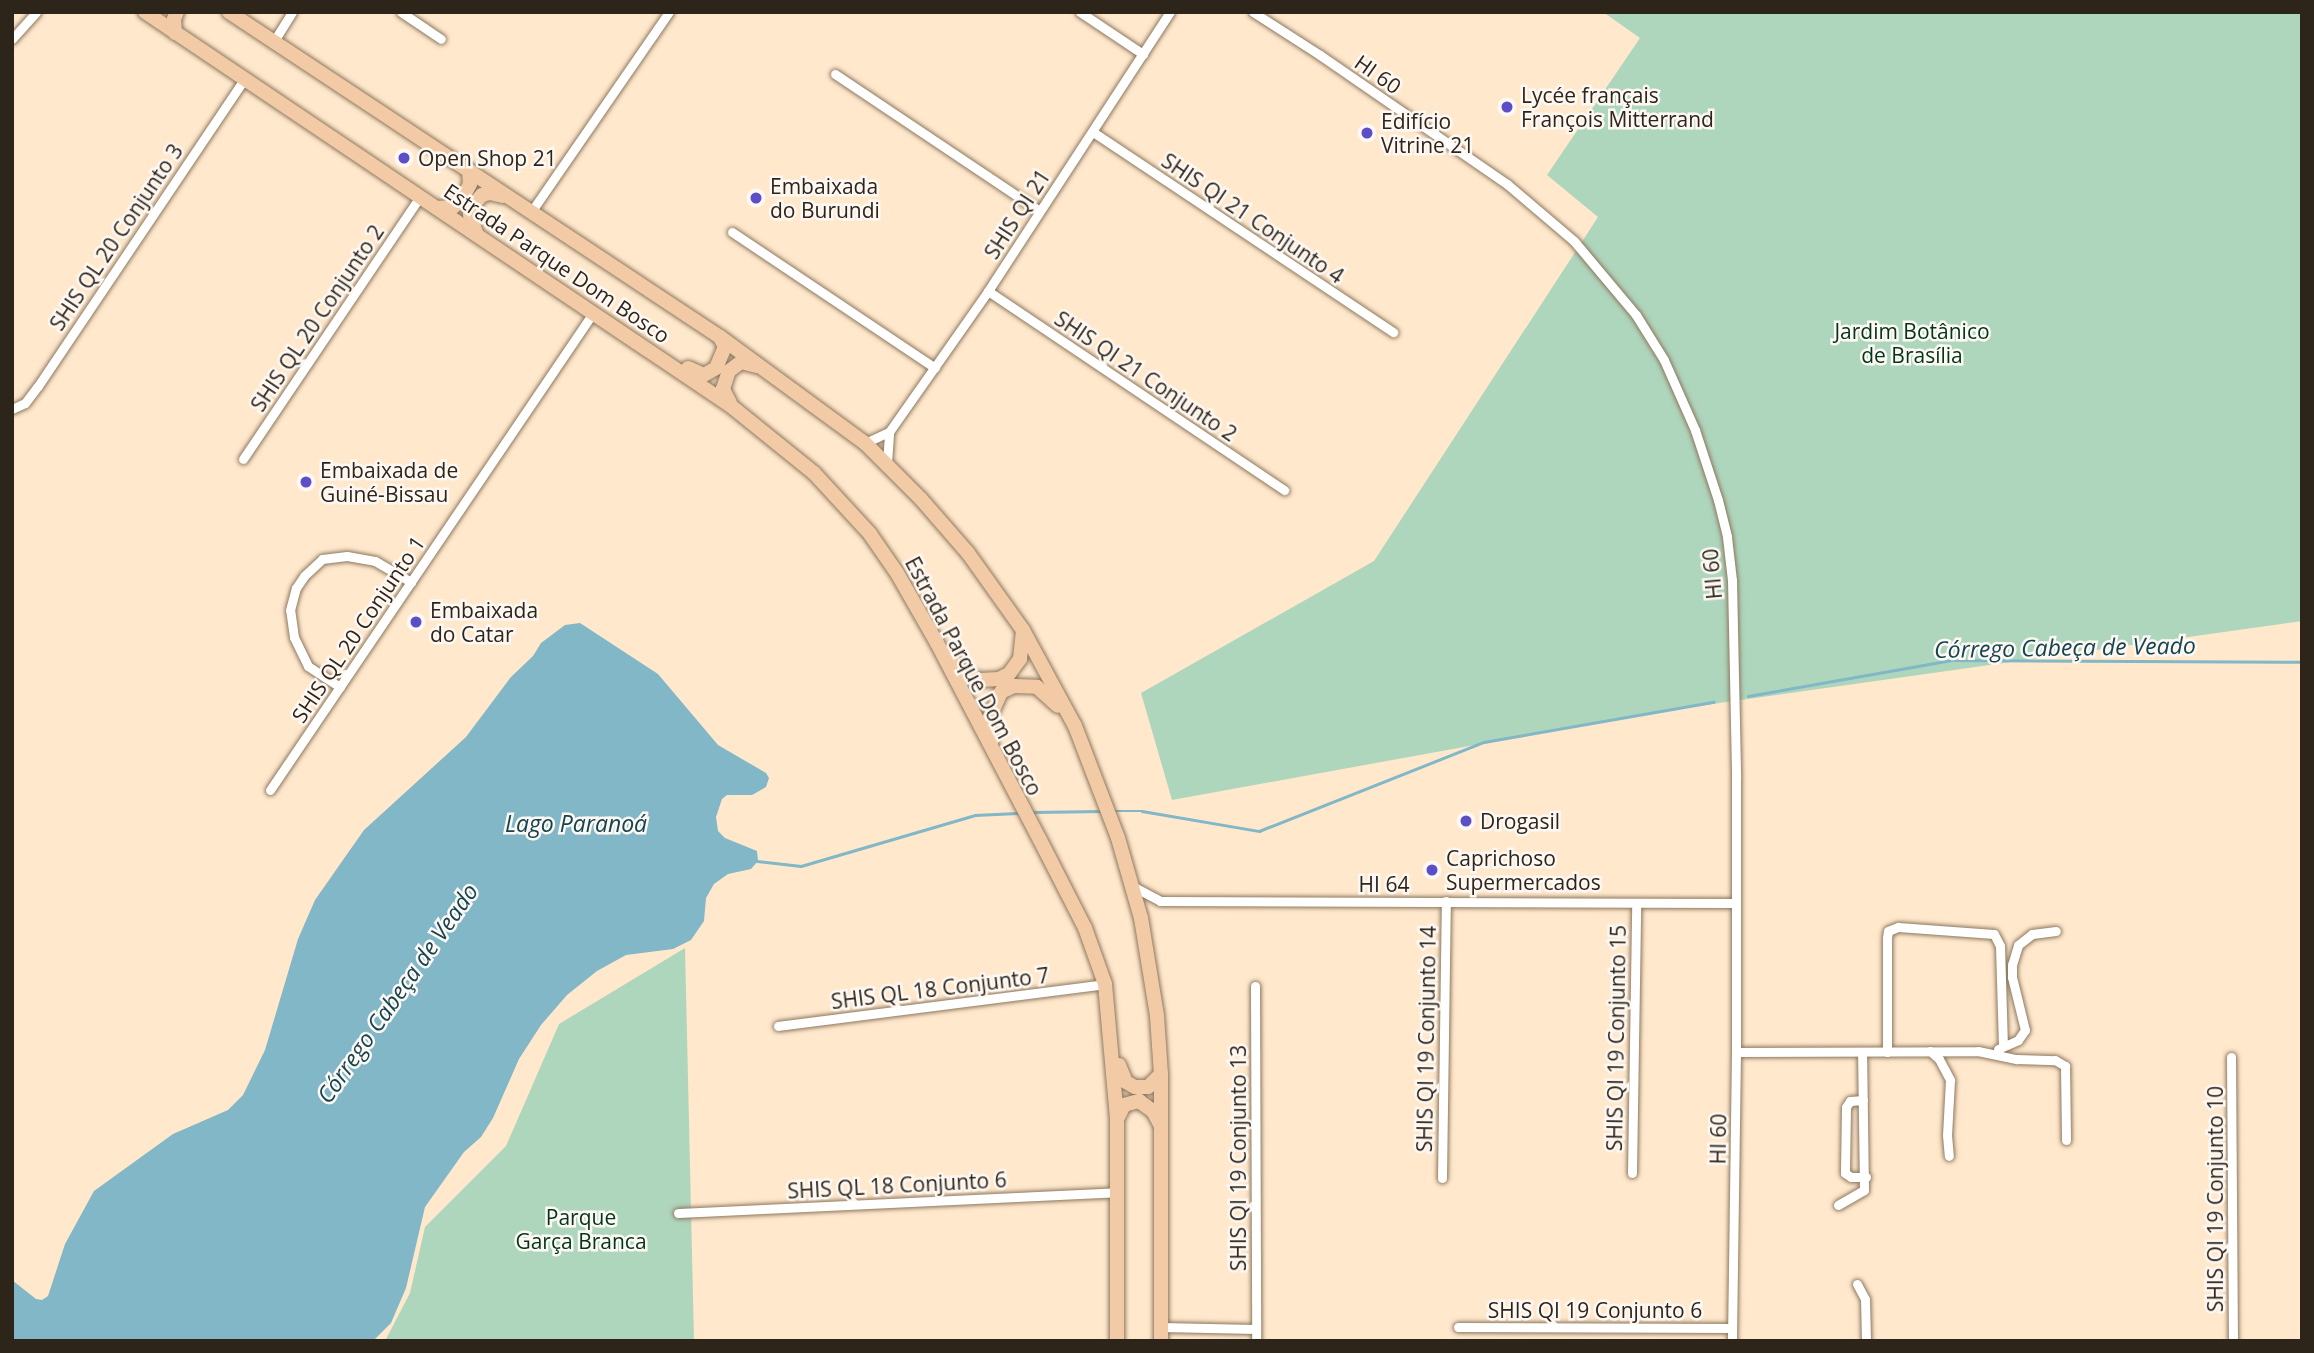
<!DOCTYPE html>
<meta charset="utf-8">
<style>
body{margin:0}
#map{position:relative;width:2314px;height:1353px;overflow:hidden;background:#ffe8cc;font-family:"Open Sans",sans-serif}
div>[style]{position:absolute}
.green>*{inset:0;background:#aed6bc}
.water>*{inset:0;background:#81b7c6}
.stream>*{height:2.5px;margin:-1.25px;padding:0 1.25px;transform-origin:1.25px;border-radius:1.25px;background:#81b7c6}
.roads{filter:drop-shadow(0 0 2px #8d785f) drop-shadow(0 0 2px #8d785f)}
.street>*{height:9px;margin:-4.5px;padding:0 4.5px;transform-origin:4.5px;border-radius:4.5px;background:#fff}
.primary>*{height:14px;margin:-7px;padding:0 7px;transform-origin:7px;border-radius:7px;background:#f2cba6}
.dots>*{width:19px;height:19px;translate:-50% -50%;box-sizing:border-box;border:4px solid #fdf8f3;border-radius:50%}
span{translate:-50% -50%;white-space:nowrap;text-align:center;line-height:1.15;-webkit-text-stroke:5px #fdf8f3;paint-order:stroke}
.street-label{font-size:21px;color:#2d251a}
.poi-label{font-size:21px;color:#2d251a}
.left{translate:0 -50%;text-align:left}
.park-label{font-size:21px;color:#00351b}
.water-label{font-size:23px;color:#13444f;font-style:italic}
.frame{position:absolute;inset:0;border:14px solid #2d251a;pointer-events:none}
</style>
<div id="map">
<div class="green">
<div style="clip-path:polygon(1603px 12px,2302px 12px,2302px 621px,1662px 711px,1172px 800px,1141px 693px,1374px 561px,1598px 217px,1547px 175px,1640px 38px)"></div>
<div style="clip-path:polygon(685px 948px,694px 1341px,385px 1341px,410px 1293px,425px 1227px,506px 1146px,559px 1024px)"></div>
</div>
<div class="water">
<div style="clip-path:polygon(580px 623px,658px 674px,718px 745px,766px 773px,769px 778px,766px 787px,752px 795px,727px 795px,722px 799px,716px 817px,718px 831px,725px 838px,757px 851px,758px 861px,751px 869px,728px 874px,714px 884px,706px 898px,704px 921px,691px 940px,673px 949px,626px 955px,597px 971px,567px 995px,541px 1025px,519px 1059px,493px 1118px,481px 1137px,464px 1152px,425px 1207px,406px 1288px,391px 1323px,373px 1341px,12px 1341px,12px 1280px,36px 1299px,42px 1300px,48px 1296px,65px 1244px,94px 1191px,173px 1134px,228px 1110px,243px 1095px,265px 1050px,298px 939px,315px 900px,364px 830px,466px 737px,511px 677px,533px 656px,541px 643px,565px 625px)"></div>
</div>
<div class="stream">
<div style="left:1748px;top:696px;width:208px;rotate:-10deg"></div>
<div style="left:1953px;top:660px;width:349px;rotate:0.3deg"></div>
<div style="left:1113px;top:811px;width:29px"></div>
<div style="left:1142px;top:811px;width:119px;rotate:9.7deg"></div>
<div style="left:1259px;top:831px;width:242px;rotate:-21.6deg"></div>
<div style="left:1484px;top:742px;width:233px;rotate:-9.9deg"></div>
<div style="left:1032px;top:812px;width:71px;rotate:-0.8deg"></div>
<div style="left:757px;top:861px;width:44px;rotate:6.5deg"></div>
<div style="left:801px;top:866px;width:181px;rotate:-16.3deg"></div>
<div style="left:975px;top:815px;width:44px;rotate:-2.6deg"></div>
</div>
<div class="roads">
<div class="street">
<div style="left:401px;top:12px;width:48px;rotate:34deg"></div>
<div style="left:1080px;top:12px;width:76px;rotate:33.7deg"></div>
<div style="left:1253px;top:12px;width:80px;rotate:32.7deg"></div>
<div style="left:1320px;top:55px;width:227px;rotate:34.6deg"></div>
<div style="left:1507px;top:184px;width:88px;rotate:40.4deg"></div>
<div style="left:1574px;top:241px;width:97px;rotate:50deg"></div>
<div style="left:1636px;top:315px;width:53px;rotate:58.1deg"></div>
<div style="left:1664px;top:360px;width:77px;rotate:66.1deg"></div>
<div style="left:1695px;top:430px;width:74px;rotate:71.8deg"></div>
<div style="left:1718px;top:500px;width:38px;rotate:76deg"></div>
<div style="left:1727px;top:537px;width:43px;rotate:83.4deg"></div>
<div style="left:1732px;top:580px;width:198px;rotate:88.8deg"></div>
<div style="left:1736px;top:778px;width:274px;rotate:90deg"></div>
<div style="left:1736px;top:1052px;width:289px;rotate:90.8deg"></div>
<div style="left:12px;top:39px;width:36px;rotate:-48deg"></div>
<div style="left:274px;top:41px;width:34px;rotate:-58deg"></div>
<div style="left:835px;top:74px;width:244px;rotate:33.8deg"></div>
<div style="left:1093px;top:132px;width:361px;rotate:33.7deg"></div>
<div style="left:531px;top:212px;width:243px;rotate:-55.4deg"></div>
<div style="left:732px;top:232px;width:244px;rotate:33.8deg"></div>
<div style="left:988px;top:291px;width:357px;rotate:33.9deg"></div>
<div style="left:12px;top:409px;width:14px;rotate:-25deg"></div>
<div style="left:25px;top:403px;width:21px;rotate:-53deg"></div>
<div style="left:38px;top:386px;width:369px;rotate:-56.1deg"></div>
<div style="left:865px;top:443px;width:26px;rotate:-25deg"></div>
<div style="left:243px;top:459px;width:316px;rotate:-56deg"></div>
<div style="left:887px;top:463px;width:31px;rotate:-86deg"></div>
<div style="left:889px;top:432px;width:172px;rotate:-54.9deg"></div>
<div style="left:988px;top:291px;width:333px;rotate:-56.9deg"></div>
<div style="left:340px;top:687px;width:38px;rotate:-147deg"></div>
<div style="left:308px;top:666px;width:32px;rotate:-116deg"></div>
<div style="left:294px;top:637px;width:27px;rotate:-98deg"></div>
<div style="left:290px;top:610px;width:23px;rotate:-75deg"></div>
<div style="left:296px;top:588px;width:14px;rotate:-56deg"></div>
<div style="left:304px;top:576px;width:25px;rotate:-43deg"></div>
<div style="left:322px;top:559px;width:25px;rotate:-7deg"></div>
<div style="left:347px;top:556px;width:28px;rotate:10deg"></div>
<div style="left:375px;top:561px;width:42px;rotate:30.3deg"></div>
<div style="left:270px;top:790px;width:576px;rotate:-55.9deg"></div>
<div style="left:1134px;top:887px;width:30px;rotate:28deg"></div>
<div style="left:1160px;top:901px;width:575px;rotate:0.2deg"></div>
<div style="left:1255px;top:986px;width:355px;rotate:89.8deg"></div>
<div style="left:778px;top:1026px;width:330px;rotate:-7.3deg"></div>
<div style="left:1998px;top:1049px;width:22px;rotate:-24deg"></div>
<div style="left:2018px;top:1040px;width:12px;rotate:-55deg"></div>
<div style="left:2025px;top:1030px;width:55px;rotate:-103.8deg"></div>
<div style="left:2012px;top:977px;width:12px;rotate:-90deg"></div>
<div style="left:2012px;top:965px;width:21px;rotate:-73deg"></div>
<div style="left:2018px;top:945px;width:18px;rotate:-38deg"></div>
<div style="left:2032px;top:934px;width:24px;rotate:-7deg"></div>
<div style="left:1930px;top:1051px;width:12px;rotate:42deg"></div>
<div style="left:1939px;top:1059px;width:24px;rotate:62deg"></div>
<div style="left:1950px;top:1080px;width:55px;rotate:93.1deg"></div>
<div style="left:1947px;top:1135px;width:21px;rotate:85deg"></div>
<div style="left:1736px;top:1052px;width:242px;rotate:-0.2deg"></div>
<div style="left:1978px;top:1051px;width:40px;rotate:12deg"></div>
<div style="left:2017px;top:1059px;width:38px;rotate:2deg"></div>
<div style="left:2055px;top:1060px;width:12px;rotate:31deg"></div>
<div style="left:2065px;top:1066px;width:74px;rotate:89.2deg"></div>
<div style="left:1887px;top:1052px;width:114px;rotate:-90deg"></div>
<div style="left:1887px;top:938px;width:7px;rotate:-82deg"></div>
<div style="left:1888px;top:931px;width:11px;rotate:-22deg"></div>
<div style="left:1898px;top:927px;width:96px;rotate:4.2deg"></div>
<div style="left:1994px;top:934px;width:13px;rotate:63deg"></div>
<div style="left:2000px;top:946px;width:100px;rotate:88.3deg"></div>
<div style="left:2231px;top:1057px;width:284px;rotate:89.6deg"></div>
<div style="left:1863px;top:1100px;width:13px;rotate:176deg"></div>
<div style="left:1850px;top:1101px;width:7px;rotate:124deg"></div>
<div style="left:1846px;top:1107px;width:66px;rotate:90.9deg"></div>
<div style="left:1845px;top:1173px;width:7px;rotate:34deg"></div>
<div style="left:1851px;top:1177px;width:15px"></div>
<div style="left:1632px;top:1173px;width:269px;rotate:-89.1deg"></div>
<div style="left:1442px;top:1178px;width:277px;rotate:-89.2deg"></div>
<div style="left:1838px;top:1205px;width:30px;rotate:-30deg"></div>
<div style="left:1864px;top:1190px;width:138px;rotate:-90.8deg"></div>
<div style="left:678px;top:1213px;width:440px;rotate:-2.7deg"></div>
<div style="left:1857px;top:1284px;width:17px;rotate:62deg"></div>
<div style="left:1865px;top:1299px;width:42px;rotate:88.6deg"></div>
<div style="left:1161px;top:1327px;width:95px;rotate:1.2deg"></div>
<div style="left:1458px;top:1327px;width:274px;rotate:0.2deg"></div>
</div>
<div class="primary">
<div style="left:145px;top:12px;width:706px;rotate:33.92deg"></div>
<div style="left:731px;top:406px;width:107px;rotate:38.9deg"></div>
<div style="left:814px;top:473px;width:83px;rotate:47.4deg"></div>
<div style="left:870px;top:534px;width:47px;rotate:55.3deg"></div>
<div style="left:897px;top:573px;width:81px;rotate:60.3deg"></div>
<div style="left:937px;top:643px;width:222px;rotate:62.4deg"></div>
<div style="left:1040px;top:840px;width:99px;rotate:62.9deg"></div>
<div style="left:1085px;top:928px;width:59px;rotate:70.3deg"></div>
<div style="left:1105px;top:984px;width:136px;rotate:84.9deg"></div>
<div style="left:1117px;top:1119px;width:222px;rotate:90deg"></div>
<div style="left:229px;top:12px;width:589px;rotate:33.5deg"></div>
<div style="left:720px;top:337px;width:180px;rotate:36.2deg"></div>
<div style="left:865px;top:443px;width:79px;rotate:45deg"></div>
<div style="left:921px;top:499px;width:72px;rotate:49deg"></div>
<div style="left:968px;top:553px;width:95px;rotate:54.5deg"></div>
<div style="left:1023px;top:630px;width:109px;rotate:61.6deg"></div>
<div style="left:1075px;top:726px;width:120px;rotate:69deg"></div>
<div style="left:1118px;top:838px;width:83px;rotate:74deg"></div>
<div style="left:1141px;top:918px;width:99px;rotate:80.7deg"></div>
<div style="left:1157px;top:1016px;width:58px;rotate:86.1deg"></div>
<div style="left:1161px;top:1074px;width:267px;rotate:90deg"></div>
<div style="left:175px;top:33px;width:14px;rotate:-94deg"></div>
<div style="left:174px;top:19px;width:8px;rotate:-67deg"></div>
<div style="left:437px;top:208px;width:16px;rotate:-4deg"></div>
<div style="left:453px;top:207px;width:10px;rotate:-37deg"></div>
<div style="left:461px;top:201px;width:19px;rotate:-62deg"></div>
<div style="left:470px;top:184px;width:14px;rotate:-94deg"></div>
<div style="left:476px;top:233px;width:20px;rotate:-108deg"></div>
<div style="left:470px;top:214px;width:12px;rotate:-66deg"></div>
<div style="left:475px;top:203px;width:11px;rotate:-49deg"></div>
<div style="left:482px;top:195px;width:8px;rotate:-14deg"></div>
<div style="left:490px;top:193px;width:13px;rotate:13deg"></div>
<div style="left:688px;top:368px;width:17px;rotate:24deg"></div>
<div style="left:704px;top:375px;width:14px;rotate:-30deg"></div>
<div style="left:716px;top:368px;width:23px;rotate:-67deg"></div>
<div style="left:725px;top:347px;width:11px;rotate:-117deg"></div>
<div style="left:730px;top:403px;width:16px;rotate:-117deg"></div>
<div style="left:723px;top:389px;width:19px;rotate:-72deg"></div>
<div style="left:729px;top:371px;width:15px;rotate:-37deg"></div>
<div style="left:741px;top:362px;width:16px;rotate:14deg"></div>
<div style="left:952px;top:659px;width:16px;rotate:55deg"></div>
<div style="left:961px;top:672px;width:10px;rotate:24deg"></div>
<div style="left:970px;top:676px;width:11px;rotate:22deg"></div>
<div style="left:980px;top:680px;width:19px;rotate:-3deg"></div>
<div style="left:999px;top:679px;width:11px;rotate:-27deg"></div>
<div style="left:1009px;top:674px;width:19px;rotate:-54deg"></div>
<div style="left:1020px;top:659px;width:27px;rotate:-84deg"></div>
<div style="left:991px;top:743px;width:24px;rotate:-95deg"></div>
<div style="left:989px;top:719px;width:30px;rotate:-66deg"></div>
<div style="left:1001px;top:692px;width:14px;rotate:-25deg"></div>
<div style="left:1014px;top:686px;width:23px;rotate:2deg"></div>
<div style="left:1037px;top:687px;width:28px;rotate:42deg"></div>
<div style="left:1119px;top:1065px;width:18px;rotate:68deg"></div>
<div style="left:1126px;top:1082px;width:10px;rotate:29deg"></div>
<div style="left:1135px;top:1087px;width:13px"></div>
<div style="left:1148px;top:1087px;width:18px;rotate:-45deg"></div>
<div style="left:1117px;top:1119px;width:16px;rotate:-63deg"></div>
<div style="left:1124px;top:1105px;width:16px;rotate:-15deg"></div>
<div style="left:1139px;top:1101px;width:17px;rotate:36deg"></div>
<div style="left:1153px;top:1111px;width:17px;rotate:62deg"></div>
</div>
</div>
<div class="dots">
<div style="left:1507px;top:107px;background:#5c4ec6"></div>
<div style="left:1367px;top:133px;background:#5c4ec6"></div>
<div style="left:404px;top:158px;background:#5c4ec6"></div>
<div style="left:756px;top:198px;background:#5c4ec6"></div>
<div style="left:306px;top:482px;background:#5c4ec6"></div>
<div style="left:416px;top:622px;background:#5c4ec6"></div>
<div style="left:1466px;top:821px;background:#5c4ec6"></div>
<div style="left:1432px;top:870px;background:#5c4ec6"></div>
</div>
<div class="street-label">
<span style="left:1378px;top:74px;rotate:35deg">HI 60</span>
<span style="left:1017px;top:214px;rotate:-57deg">SHIS QI 21</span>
<span style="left:1253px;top:218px;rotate:34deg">SHIS QI 21 Conjunto 4</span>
<span style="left:116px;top:237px;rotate:-56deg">SHIS QL 20 Conjunto 3</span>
<span style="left:557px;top:263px;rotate:34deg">Estrada Parque Dom Bosco</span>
<span style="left:317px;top:318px;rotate:-56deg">SHIS QL 20 Conjunto 2</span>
<span style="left:1146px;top:376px;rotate:34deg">SHIS QI 21 Conjunto 2</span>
<span style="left:1712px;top:574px;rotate:-95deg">HI 60</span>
<span style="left:358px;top:629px;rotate:-56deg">SHIS QL 20 Conjunto 1</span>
<span style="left:974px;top:676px;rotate:62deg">Estrada Parque Dom Bosco</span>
<span style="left:1384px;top:884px">HI 64</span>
<span style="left:940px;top:988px;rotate:-7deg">SHIS QL 18 Conjunto 7</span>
<span style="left:1616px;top:1038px;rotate:-89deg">SHIS QI 19 Conjunto 15</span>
<span style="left:1426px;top:1039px;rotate:-89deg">SHIS QI 19 Conjunto 14</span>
<span style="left:1718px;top:1139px;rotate:-89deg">HI 60</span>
<span style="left:1238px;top:1158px;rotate:-90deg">SHIS QI 19 Conjunto 13</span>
<span style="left:897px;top:1185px;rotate:-3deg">SHIS QL 18 Conjunto 6</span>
<span style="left:2215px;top:1199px;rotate:-90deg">SHIS QI 19 Conjunto 10</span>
<span style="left:1595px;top:1310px">SHIS QI 19 Conjunto 6</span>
</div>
<div class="poi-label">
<span class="left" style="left:1521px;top:107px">Lycée français<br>François Mitterrand</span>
<span class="left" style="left:1381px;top:133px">Edifício<br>Vitrine 21</span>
<span class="left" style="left:418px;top:158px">Open Shop 21</span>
<span class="left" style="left:770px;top:198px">Embaixada<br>do Burundi</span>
<span class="left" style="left:320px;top:482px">Embaixada de<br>Guiné-Bissau</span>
<span class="left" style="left:430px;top:622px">Embaixada<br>do Catar</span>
<span class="left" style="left:1480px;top:821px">Drogasil</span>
<span class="left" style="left:1446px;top:870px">Caprichoso<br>Supermercados</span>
</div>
<div class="park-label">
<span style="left:1912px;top:343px">Jardim Botânico<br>de Brasília</span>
<span style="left:581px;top:1229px">Parque<br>Garça Branca</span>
</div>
<div class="water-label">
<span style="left:2065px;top:647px;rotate:-1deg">Córrego Cabeça de Veado</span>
<span style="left:576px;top:823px">Lago Paranoá</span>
<span style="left:397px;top:993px;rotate:-55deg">Córrego Cabeça de Veado</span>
</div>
<div class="frame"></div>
</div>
